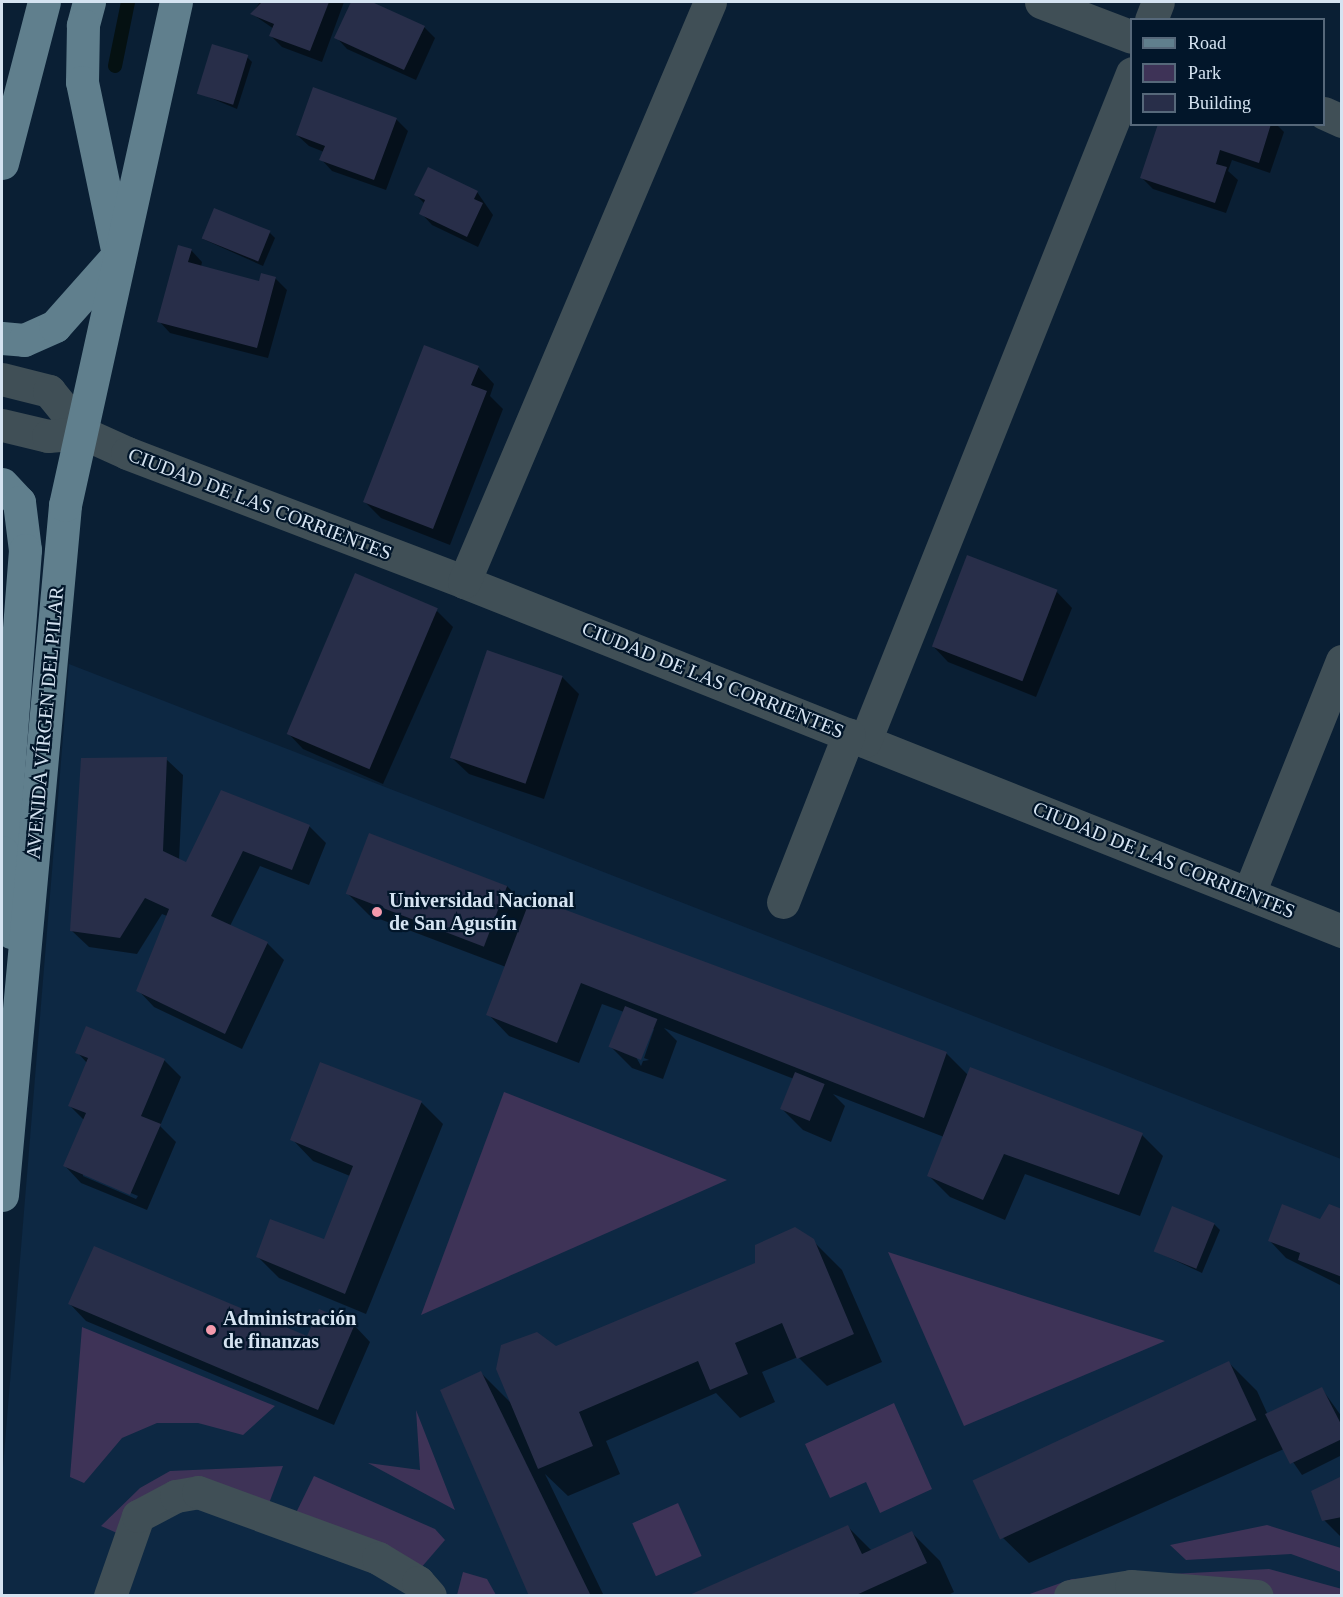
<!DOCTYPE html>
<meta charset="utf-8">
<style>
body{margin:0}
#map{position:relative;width:1343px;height:1597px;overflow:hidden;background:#0a1f34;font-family:"Times New Roman",serif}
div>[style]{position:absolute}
.built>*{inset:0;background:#0d2843}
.green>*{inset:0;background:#3e3357;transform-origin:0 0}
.shadow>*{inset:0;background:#0007}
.stream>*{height:14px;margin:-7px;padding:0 7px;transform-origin:7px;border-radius:7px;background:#051112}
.building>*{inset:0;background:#282e49;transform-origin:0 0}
.minor>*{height:33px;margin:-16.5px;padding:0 16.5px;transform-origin:16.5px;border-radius:16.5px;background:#404f56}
.major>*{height:33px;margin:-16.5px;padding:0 16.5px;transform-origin:16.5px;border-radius:16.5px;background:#607f8d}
.dots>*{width:16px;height:16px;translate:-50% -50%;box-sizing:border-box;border:3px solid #02162a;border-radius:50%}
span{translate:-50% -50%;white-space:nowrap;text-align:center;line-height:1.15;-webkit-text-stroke:4.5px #02162a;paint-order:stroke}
.street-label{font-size:20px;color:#d5e3f1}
.poi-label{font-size:20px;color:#d5e3f1;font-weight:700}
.left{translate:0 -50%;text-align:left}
.frame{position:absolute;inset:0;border:3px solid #d5e3f1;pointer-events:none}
.legend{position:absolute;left:1130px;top:18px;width:195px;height:108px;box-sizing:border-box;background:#02162a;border:2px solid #56687a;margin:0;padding:8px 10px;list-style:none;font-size:18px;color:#d5e3f1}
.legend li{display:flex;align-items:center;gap:12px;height:30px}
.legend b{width:30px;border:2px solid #56687a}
</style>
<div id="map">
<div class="built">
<div style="clip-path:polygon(69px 664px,1341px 1159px,1341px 1595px,2px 1596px,2px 1479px)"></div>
</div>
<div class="green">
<div style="clip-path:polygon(504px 1092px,727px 1180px,421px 1315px)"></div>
<div style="clip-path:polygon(888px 1252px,1165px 1341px,964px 1426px)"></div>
<div style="clip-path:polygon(82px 1327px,275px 1406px,243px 1435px,198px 1423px,157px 1423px,122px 1438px,84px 1483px,70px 1477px)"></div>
<div style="clip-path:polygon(894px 1403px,932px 1489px,880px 1513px,866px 1482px,830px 1498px,805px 1444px)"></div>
<div style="clip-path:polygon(416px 1410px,455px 1510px,368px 1463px,420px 1470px)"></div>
<div style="clip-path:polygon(283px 1466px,268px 1506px,194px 1485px,117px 1533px,101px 1526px,140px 1488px,170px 1471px)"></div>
<div style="clip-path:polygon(314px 1476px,435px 1529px,445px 1540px,420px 1569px,294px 1517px)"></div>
<div style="left:678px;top:1503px;width:58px;height:50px;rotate:66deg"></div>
<div style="clip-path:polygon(1267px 1525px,1341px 1548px,1341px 1572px,1291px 1554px,1186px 1560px,1170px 1545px)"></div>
<div style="clip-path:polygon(1269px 1569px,1342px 1589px,1341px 1596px,1024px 1596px,1072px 1579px)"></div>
<div style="clip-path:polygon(463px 1572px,487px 1579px,496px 1595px,457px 1595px)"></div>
</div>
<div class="shadow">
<div style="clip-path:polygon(260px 2px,344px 2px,322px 62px,282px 47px,271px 36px,274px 29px,252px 14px)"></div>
<div style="clip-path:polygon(353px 2px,368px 2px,424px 27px,435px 38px,416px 80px,347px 49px,336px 37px)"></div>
<div style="clip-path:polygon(247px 57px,252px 62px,237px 109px,199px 93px)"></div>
<div style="clip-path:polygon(396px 119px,408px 131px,386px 190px,332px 171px,321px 159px,324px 152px,309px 146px,297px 135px)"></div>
<div style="clip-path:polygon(1160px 124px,1276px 124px,1284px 132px,1270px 173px,1232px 160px,1228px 171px,1238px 180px,1226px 213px,1153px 189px,1142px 178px)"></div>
<div style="clip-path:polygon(477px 192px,493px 215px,478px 247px,432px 225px,421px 213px,425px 204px,416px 195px)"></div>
<div style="clip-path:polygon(269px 232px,275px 238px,263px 266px,203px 239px)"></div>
<div style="clip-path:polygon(191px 250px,202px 262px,201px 267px,260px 283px,275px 278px,287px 290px,268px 358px,170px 333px,159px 321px)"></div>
<div style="clip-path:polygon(478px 367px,494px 384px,490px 396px,503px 409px,450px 545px,381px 518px,365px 502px)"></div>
<div style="clip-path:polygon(1056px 591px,1072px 608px,1036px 697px,948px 662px,932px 645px)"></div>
<div style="clip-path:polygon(437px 611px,453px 627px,383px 784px,303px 749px,287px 732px)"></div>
<div style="clip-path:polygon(562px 677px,579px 694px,544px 799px,469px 774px,452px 758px)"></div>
<div style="clip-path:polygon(166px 759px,183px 775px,179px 861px,186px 865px,309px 826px,326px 843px,309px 885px,260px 866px,230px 926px,267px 943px,284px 960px,242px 1049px,154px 1007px,138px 990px,167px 916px,162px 914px,137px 954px,89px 947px,72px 931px)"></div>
<div style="clip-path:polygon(evenodd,507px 886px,528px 908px,946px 1053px,969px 1076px,1142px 1135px,1163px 1156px,1140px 1216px,1025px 1174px,1005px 1220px,950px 1197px,929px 1176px,944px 1137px,833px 1094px,845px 1106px,831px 1142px,803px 1130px,782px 1109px,794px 1079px,664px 1028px,677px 1041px,663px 1079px,632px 1068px,611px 1047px,624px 1012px,602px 1004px,579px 1063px,509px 1036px,488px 1014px,506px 967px,369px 915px,348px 894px,507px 886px,651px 1029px,654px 1029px,644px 1058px,649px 1060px,643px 1061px,641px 1066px,635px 1055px,651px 1029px)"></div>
<div style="clip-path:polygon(evenodd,77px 1052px,164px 1060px,181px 1077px,160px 1126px,176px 1142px,147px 1210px,81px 1183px,65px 1166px,84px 1120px,69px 1105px,87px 1063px,77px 1052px,83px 1173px,138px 1196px,136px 1199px,83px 1176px,83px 1173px)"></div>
<div style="clip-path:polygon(321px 1064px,422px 1103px,443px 1124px,366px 1314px,279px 1278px,258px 1257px,325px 1240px,350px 1176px,313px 1161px,292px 1139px)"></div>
<div style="clip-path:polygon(1342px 1211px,1342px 1286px,1286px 1258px,1270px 1241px)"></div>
<div style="clip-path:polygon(1214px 1224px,1220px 1230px,1202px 1273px,1155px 1251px)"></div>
<div style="clip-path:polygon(813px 1241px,842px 1270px,882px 1362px,827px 1386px,798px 1357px,762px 1372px,775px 1402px,740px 1418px,716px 1393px,606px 1441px,620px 1474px,568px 1496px,545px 1474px,604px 1596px,531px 1596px,481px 1373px,512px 1404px,556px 1348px)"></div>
<div style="clip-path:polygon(70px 1304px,308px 1338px,354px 1325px,370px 1342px,334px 1425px,86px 1321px)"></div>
<div style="clip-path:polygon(1229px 1363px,1257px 1391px,1268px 1415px,1322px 1389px,1342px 1417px,1342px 1455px,1302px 1475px,1284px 1449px,1029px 1563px,1000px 1535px)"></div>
<div style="clip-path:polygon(1342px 1477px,1342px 1538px,1324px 1520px)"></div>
<div style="clip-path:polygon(847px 1526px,872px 1551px,912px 1533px,940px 1561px,954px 1592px,946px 1596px,691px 1595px)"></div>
</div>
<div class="stream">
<div style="left:115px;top:66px;width:65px;rotate:-78.5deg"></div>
</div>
<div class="building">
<div style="clip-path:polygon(262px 2px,329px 2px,310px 51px,269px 36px,274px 24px,250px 14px)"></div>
<div style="clip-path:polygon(351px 2px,372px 2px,425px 26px,404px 70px,334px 38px)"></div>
<div style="left:212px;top:44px;width:38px;height:52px;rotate:17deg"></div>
<div style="clip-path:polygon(313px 87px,397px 118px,374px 180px,319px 160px,325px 146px,296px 135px)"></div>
<div style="clip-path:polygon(1158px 124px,1271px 124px,1259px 163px,1220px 150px,1216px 164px,1227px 167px,1215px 203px,1140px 178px)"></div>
<div style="clip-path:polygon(428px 167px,478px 191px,474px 199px,483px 203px,467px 237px,419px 214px,425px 200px,414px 195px)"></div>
<div style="left:214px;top:208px;width:61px;height:33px;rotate:22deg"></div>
<div style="clip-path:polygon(178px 245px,192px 249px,188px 262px,259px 281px,261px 273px,276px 277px,257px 348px,157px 322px)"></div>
<div style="clip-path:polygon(424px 345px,479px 366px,471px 385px,487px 391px,433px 529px,363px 502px)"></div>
<div style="left:967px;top:555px;width:97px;height:98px;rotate:21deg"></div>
<div style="left:355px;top:573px;width:90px;height:175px;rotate:23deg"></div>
<div style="left:487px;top:650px;width:80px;height:114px;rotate:19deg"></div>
<div style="clip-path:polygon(167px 757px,163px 851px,186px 862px,221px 790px,310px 825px,292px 870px,243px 851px,211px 916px,268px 942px,225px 1034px,136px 991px,169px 909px,145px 898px,120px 938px,70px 931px,81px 758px)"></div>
<div style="left:369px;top:833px;width:148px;height:65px;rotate:21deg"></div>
<div style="clip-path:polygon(531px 897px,947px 1052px,924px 1118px,581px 983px,557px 1043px,486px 1015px)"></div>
<div style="left:625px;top:1006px;width:35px;height:44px;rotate:22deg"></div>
<div style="clip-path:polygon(86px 1026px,165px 1059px,141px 1116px,161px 1124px,130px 1195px,63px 1166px,86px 1113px,68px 1106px,88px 1058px,75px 1053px)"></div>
<div style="clip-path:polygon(320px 1062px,422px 1101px,345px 1294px,256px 1257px,270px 1219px,324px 1239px,353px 1166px,290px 1140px)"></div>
<div style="clip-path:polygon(970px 1067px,1143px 1133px,1119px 1195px,1004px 1154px,983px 1200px,927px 1176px)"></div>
<div style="left:795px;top:1072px;width:32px;height:40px;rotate:22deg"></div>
<div style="clip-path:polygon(1282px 1204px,1320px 1219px,1329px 1204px,1342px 1209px,1342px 1277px,1298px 1260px,1300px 1253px,1268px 1241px)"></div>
<div style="left:1172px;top:1206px;width:46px;height:49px;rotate:22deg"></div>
<div style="clip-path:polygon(795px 1227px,814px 1239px,854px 1334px,797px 1359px,782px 1323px,735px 1343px,748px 1374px,710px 1390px,698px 1361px,579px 1412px,593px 1446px,538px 1469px,496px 1369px,501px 1345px,537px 1332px,556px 1346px,755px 1263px,755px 1245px)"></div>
<div style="clip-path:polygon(94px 1246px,307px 1336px,319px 1309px,355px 1324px,318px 1410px,68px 1304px)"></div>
<div style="left:1229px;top:1361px;width:65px;height:283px;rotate:65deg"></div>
<div style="clip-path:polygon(481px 1371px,591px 1596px,529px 1596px,440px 1390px)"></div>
<div style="clip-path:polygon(1322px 1387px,1342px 1426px,1342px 1439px,1290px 1464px,1265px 1414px)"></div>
<div style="clip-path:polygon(1342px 1476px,1342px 1517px,1322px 1521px,1311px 1491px)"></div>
<div style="clip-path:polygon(848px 1525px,862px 1554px,912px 1531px,927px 1563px,854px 1596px,687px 1596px)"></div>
</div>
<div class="minor">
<div style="left:1041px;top:2px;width:97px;rotate:21deg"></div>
<div style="left:1151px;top:20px;width:19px;rotate:-69deg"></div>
<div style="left:1324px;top:113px;width:20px;rotate:24deg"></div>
<div style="left:2px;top:379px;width:49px;rotate:14.3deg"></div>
<div style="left:49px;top:391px;width:54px;rotate:51deg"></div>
<div style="left:83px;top:433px;width:48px;rotate:24.4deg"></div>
<div style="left:127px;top:453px;width:361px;rotate:20.9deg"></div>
<div style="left:464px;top:582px;width:945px;rotate:21.68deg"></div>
<div style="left:2px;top:425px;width:47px;rotate:13.4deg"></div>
<div style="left:48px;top:436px;width:35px;rotate:-5deg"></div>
<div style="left:464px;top:582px;width:630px;rotate:-67.02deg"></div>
<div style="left:865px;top:741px;width:719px;rotate:-68.21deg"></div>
<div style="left:1249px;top:893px;width:250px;rotate:-68.2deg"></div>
<div style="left:783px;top:902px;width:180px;rotate:-68.6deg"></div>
<div style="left:110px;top:1596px;width:85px;rotate:-70.7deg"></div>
<div style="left:138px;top:1516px;width:43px;rotate:-27.8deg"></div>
<div style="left:176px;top:1496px;width:22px;rotate:-10deg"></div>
<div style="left:198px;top:1492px;width:192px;rotate:20.1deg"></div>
<div style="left:378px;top:1558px;width:47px;rotate:31deg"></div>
<div style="left:418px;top:1582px;width:18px;rotate:49deg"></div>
<div style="left:1070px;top:1596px;width:62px;rotate:-9.3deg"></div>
<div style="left:1131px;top:1586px;width:126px;rotate:4.5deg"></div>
</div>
<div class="major">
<div style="left:89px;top:2px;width:24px;rotate:105deg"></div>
<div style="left:83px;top:25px;width:57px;rotate:91deg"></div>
<div style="left:82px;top:82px;width:167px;rotate:78.2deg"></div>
<div style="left:2px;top:163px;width:166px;rotate:-75.4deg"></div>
<div style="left:2px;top:338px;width:22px;rotate:5deg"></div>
<div style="left:24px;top:340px;width:34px;rotate:-24deg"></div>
<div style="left:55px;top:326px;width:95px;rotate:-48.4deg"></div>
<div style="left:2px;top:484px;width:25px;rotate:47deg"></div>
<div style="left:19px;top:502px;width:48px;rotate:82.9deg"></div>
<div style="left:25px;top:550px;width:303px;rotate:94.4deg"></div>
<div style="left:2px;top:852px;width:81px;rotate:82.9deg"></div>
<div style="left:2px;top:1195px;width:693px;rotate:-84.78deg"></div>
<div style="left:65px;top:505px;width:515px;rotate:-77.56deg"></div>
</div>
<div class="dots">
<div style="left:377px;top:912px;background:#f39aac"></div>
<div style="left:211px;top:1330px;background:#f39aac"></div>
</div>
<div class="street-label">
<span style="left:260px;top:504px;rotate:21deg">CIUDAD DE LAS CORRIENTES</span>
<span style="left:713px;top:680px;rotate:22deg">CIUDAD DE LAS CORRIENTES</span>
<span style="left:45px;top:723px;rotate:-85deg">AVENIDA VÍRGEN DEL PILAR</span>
<span style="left:1164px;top:860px;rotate:22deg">CIUDAD DE LAS CORRIENTES</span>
</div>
<div class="poi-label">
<span class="left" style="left:389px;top:912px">Universidad Nacional<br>de San Agustín</span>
<span class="left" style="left:223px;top:1330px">Administración<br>de finanzas</span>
</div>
<div class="frame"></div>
<ul class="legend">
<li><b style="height:8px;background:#607f8d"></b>Road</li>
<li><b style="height:16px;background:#3e3357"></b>Park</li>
<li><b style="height:16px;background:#282e49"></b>Building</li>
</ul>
</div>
